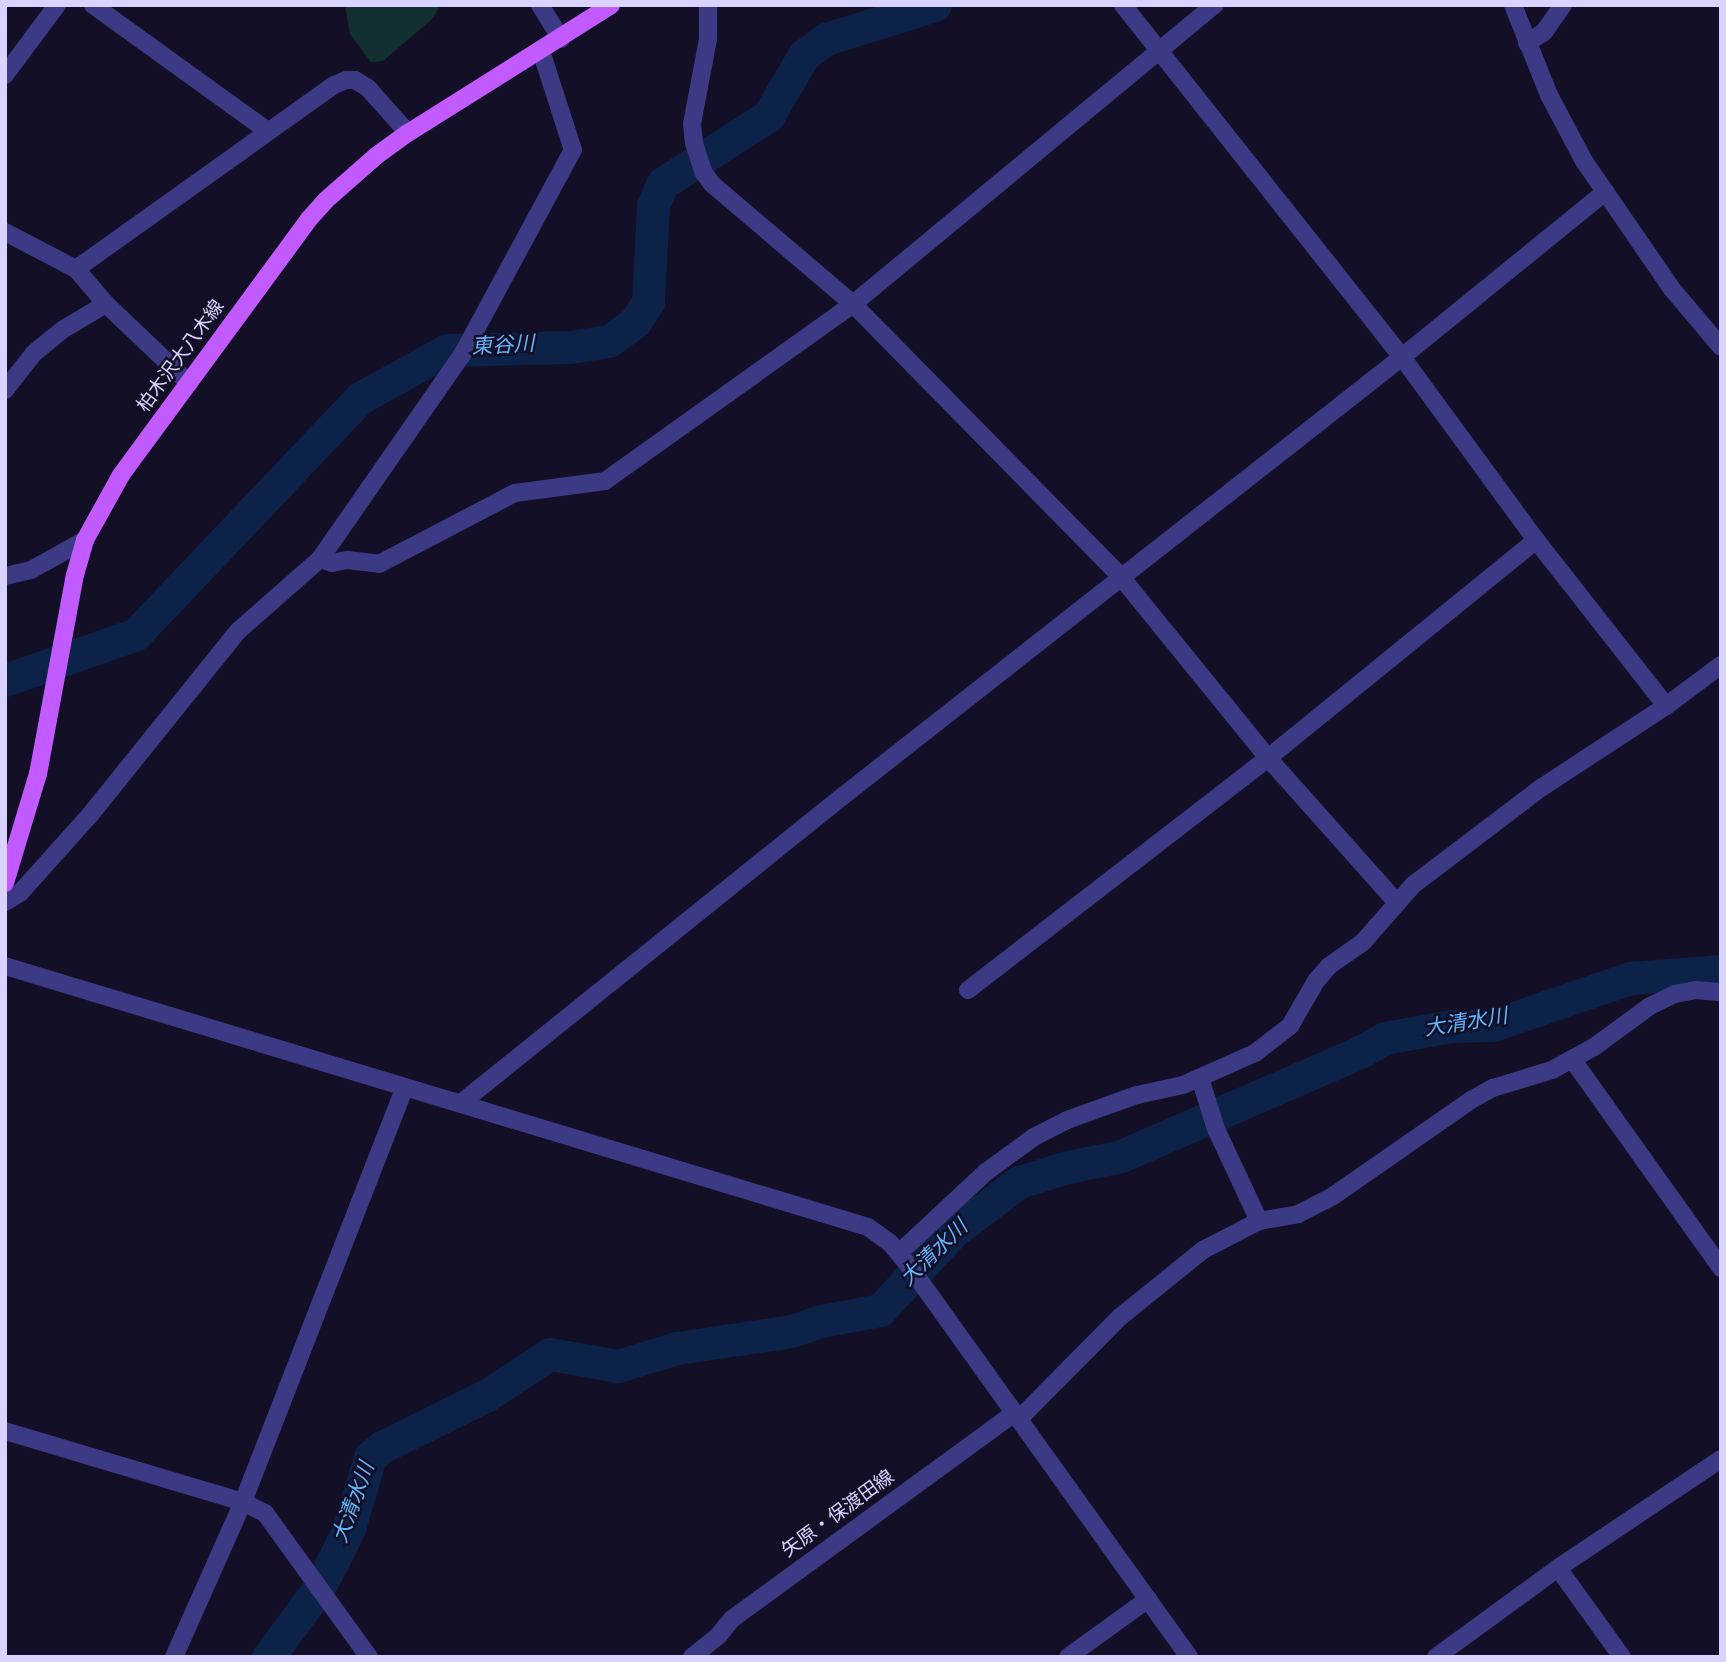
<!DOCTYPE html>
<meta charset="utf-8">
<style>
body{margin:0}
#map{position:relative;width:1726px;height:1662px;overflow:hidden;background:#130f26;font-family:Overpass,"Noto Sans JP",sans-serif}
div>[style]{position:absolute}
.green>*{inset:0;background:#12302f}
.river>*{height:33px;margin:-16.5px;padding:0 16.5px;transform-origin:16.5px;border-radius:16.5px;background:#0c2248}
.minor>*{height:18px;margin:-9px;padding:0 9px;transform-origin:9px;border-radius:9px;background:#3d3a85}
.major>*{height:18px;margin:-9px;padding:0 9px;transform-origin:9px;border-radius:9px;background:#c25bff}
span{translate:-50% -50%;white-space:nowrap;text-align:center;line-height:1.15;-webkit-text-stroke:5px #130f26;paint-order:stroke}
.street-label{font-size:19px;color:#d9d4ff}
.water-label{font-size:21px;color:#62b6ff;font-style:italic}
.frame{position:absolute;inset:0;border:7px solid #d9d4ff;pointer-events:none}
</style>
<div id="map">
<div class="green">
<div style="clip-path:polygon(345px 5px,439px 5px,439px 8px,431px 20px,383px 61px,371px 62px,350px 34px)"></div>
</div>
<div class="river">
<div style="left:5px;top:680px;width:139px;rotate:-19.3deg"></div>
<div style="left:136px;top:634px;width:325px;rotate:-46.5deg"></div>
<div style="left:360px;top:398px;width:99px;rotate:-28.9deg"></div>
<div style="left:447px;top:350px;width:123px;rotate:-1.4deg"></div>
<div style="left:570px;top:347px;width:39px;rotate:-9deg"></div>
<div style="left:609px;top:341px;width:32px;rotate:-36deg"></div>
<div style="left:635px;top:322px;width:24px;rotate:-57deg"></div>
<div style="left:648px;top:302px;width:97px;rotate:-87deg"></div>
<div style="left:653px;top:205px;width:24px;rotate:-66deg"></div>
<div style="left:663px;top:183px;width:125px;rotate:-32.5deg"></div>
<div style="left:768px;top:116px;width:71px;rotate:-59.5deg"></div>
<div style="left:804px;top:55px;width:27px;rotate:-36deg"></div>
<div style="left:826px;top:39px;width:114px;rotate:-17.3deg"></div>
<div style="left:268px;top:1657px;width:82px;rotate:-53.4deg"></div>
<div style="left:317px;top:1591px;width:34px;rotate:-62deg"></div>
<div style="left:333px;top:1561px;width:37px;rotate:-64deg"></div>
<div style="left:349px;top:1528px;width:74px;rotate:-73.5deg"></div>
<div style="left:370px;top:1457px;width:16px;rotate:-40deg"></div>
<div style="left:382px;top:1447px;width:117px;rotate:-26.3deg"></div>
<div style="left:487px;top:1395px;width:75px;rotate:-33.1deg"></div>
<div style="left:550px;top:1354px;width:69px;rotate:10deg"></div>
<div style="left:618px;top:1366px;width:62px;rotate:-17deg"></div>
<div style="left:677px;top:1348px;width:116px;rotate:-8.4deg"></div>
<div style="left:792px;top:1331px;width:31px;rotate:-19deg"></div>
<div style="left:821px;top:1321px;width:60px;rotate:-10.6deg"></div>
<div style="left:880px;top:1310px;width:108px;rotate:-46.9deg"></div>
<div style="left:954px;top:1231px;width:81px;rotate:-37deg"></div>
<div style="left:1019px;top:1182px;width:51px;rotate:-17deg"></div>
<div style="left:1068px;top:1167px;width:54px;rotate:-11.7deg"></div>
<div style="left:1121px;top:1156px;width:261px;rotate:-23.5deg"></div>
<div style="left:1360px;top:1052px;width:29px;rotate:-29deg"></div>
<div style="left:1385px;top:1038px;width:67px;rotate:-10.3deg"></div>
<div style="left:1451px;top:1026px;width:42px;rotate:-1.4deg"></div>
<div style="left:1493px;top:1025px;width:145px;rotate:-18.9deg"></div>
<div style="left:1630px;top:978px;width:91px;rotate:-4.4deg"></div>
</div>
<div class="minor">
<div style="left:93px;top:5px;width:216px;rotate:35.8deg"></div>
<div style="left:540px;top:5px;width:40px;rotate:58deg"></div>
<div style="left:708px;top:5px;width:34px;rotate:90deg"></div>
<div style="left:708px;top:39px;width:86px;rotate:100.7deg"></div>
<div style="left:692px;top:124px;width:19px;rotate:84deg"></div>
<div style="left:694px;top:143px;width:32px;rotate:72deg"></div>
<div style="left:704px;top:173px;width:14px;rotate:54deg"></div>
<div style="left:712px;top:184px;width:185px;rotate:40.4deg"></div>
<div style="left:853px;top:304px;width:383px;rotate:45.5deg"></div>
<div style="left:1121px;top:577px;width:233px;rotate:50.9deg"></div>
<div style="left:1268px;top:758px;width:194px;rotate:48.3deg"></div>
<div style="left:1123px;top:5px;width:449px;rotate:51.6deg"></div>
<div style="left:1402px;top:357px;width:227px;rotate:53.8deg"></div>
<div style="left:1536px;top:540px;width:211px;rotate:51.9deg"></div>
<div style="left:1513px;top:5px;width:97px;rotate:68.2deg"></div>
<div style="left:1549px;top:95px;width:75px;rotate:62.1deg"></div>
<div style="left:1584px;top:161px;width:155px;rotate:55.5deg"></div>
<div style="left:1672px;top:289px;width:76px;rotate:49.8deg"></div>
<div style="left:1527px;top:43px;width:20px;rotate:-33deg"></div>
<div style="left:1544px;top:32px;width:33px;rotate:-55deg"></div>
<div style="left:5px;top:75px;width:87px;rotate:-53.4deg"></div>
<div style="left:5px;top:232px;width:80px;rotate:27.5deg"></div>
<div style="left:76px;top:269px;width:46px;rotate:49.4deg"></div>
<div style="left:106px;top:304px;width:115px;rotate:43.6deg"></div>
<div style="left:76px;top:269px;width:317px;rotate:-35.5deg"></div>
<div style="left:334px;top:85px;width:13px;rotate:-23deg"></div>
<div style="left:346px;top:80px;width:9px"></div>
<div style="left:355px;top:80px;width:15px;rotate:32deg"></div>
<div style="left:368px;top:88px;width:60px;rotate:48.4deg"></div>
<div style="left:5px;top:390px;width:47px;rotate:-51.9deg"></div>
<div style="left:34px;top:353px;width:36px;rotate:-39deg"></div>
<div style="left:62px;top:330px;width:51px;rotate:-30.6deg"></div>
<div style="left:320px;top:559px;width:13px;rotate:18deg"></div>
<div style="left:332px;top:563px;width:16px;rotate:-11deg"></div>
<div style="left:348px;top:560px;width:31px;rotate:7deg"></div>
<div style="left:379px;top:564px;width:153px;rotate:-27.6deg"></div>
<div style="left:515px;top:493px;width:91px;rotate:-7.6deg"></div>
<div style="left:605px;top:481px;width:305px;rotate:-35.5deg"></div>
<div style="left:853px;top:304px;width:470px;rotate:-39.6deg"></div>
<div style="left:5px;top:576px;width:27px;rotate:-13deg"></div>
<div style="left:31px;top:570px;width:62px;rotate:-29.1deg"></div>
<div style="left:5px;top:902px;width:17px;rotate:-31deg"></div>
<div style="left:20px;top:893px;width:105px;rotate:-48.1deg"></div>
<div style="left:90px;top:815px;width:236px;rotate:-51.2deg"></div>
<div style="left:238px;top:631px;width:109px;rotate:-41.3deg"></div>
<div style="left:320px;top:559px;width:249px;rotate:-55.2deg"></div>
<div style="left:462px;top:355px;width:233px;rotate:-61.6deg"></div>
<div style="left:573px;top:150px;width:104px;rotate:-107.9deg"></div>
<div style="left:5px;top:966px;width:902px;rotate:16.83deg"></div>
<div style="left:868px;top:1227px;width:27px;rotate:36deg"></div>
<div style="left:890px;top:1243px;width:26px;rotate:50deg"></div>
<div style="left:907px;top:1263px;width:485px;rotate:54.4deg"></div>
<div style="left:968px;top:990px;width:379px;rotate:-37.7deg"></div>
<div style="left:1268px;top:758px;width:345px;rotate:-39.1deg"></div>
<div style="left:1572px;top:1059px;width:257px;rotate:54.5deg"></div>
<div style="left:1200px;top:1078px;width:53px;rotate:72.6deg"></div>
<div style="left:1216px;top:1129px;width:102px;rotate:64.9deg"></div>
<div style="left:461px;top:1103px;width:490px;rotate:-38.8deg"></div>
<div style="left:843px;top:796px;width:711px;rotate:-38.14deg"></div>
<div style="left:1402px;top:357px;width:262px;rotate:-39.1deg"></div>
<div style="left:899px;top:1253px;width:119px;rotate:-43deg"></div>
<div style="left:986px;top:1172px;width:59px;rotate:-36.1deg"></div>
<div style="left:1034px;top:1137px;width:37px;rotate:-27deg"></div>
<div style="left:1067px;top:1120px;width:74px;rotate:-19.7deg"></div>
<div style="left:1137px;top:1095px;width:47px;rotate:-12.3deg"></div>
<div style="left:1183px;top:1085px;width:79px;rotate:-24deg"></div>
<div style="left:1255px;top:1053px;width:44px;rotate:-37.6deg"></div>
<div style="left:1290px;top:1026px;width:52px;rotate:-60deg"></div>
<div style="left:1316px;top:981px;width:20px;rotate:-49deg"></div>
<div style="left:1329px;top:966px;width:42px;rotate:-35.2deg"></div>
<div style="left:1363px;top:942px;width:76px;rotate:-48.7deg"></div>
<div style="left:1413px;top:885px;width:161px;rotate:-37.2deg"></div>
<div style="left:1541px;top:788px;width:149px;rotate:-33.3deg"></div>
<div style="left:1666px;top:706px;width:69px;rotate:-36.7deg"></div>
<div style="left:1019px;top:1419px;width:144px;rotate:-45.3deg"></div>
<div style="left:1120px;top:1317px;width:107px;rotate:-38.9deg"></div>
<div style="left:1203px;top:1250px;width:63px;rotate:-27.4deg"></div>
<div style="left:1259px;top:1221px;width:40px;rotate:-10deg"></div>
<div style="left:1298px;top:1214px;width:39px;rotate:-27deg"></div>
<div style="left:1333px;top:1196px;width:168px;rotate:-34.8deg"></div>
<div style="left:1471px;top:1100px;width:25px;rotate:-29deg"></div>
<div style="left:1493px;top:1088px;width:62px;rotate:-17deg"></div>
<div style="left:1552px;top:1070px;width:48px;rotate:-28.7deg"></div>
<div style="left:1594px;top:1047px;width:69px;rotate:-36.2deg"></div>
<div style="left:1650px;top:1006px;width:28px;rotate:-26deg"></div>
<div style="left:1675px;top:994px;width:21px;rotate:-11deg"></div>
<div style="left:1696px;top:990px;width:25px;rotate:5deg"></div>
<div style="left:5px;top:1431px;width:248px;rotate:16.6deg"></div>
<div style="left:243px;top:1502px;width:25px;rotate:27deg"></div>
<div style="left:265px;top:1513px;width:178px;rotate:54.2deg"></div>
<div style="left:1558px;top:1568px;width:110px;rotate:54.3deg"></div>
<div style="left:174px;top:1657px;width:170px;rotate:-66deg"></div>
<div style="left:243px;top:1502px;width:445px;rotate:-68.7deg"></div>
<div style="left:692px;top:1657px;width:35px;rotate:-39deg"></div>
<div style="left:719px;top:1635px;width:21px;rotate:-51deg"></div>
<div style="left:732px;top:1619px;width:350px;rotate:-36.1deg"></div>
<div style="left:1068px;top:1657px;width:99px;rotate:-35.9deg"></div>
<div style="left:1436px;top:1657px;width:151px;rotate:-36.1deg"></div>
<div style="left:1558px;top:1568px;width:196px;rotate:-33.8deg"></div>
</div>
<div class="major">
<div style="left:5px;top:883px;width:114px;rotate:-73.2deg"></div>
<div style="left:38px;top:774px;width:202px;rotate:-79.5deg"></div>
<div style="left:75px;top:575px;width:36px;rotate:-74deg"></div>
<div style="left:85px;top:540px;width:74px;rotate:-61deg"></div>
<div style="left:121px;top:475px;width:318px;rotate:-53.7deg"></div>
<div style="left:309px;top:219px;width:25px;rotate:-48deg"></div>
<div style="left:326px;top:200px;width:67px;rotate:-41.3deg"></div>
<div style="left:376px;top:156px;width:39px;rotate:-36deg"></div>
<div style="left:408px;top:133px;width:240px;rotate:-32.2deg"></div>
</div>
<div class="street-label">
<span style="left:182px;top:357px;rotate:-54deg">柏木沢大八木線</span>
<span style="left:839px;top:1515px;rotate:-36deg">矢原・保渡田線</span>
</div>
<div class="water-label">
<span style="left:503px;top:347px;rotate:-3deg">東谷川</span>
<span style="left:1466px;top:1024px;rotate:-9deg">大清水川</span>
<span style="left:935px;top:1254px;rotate:-44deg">大清水川</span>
<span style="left:355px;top:1503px;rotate:-70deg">大清水川</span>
</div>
<div class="frame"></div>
</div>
